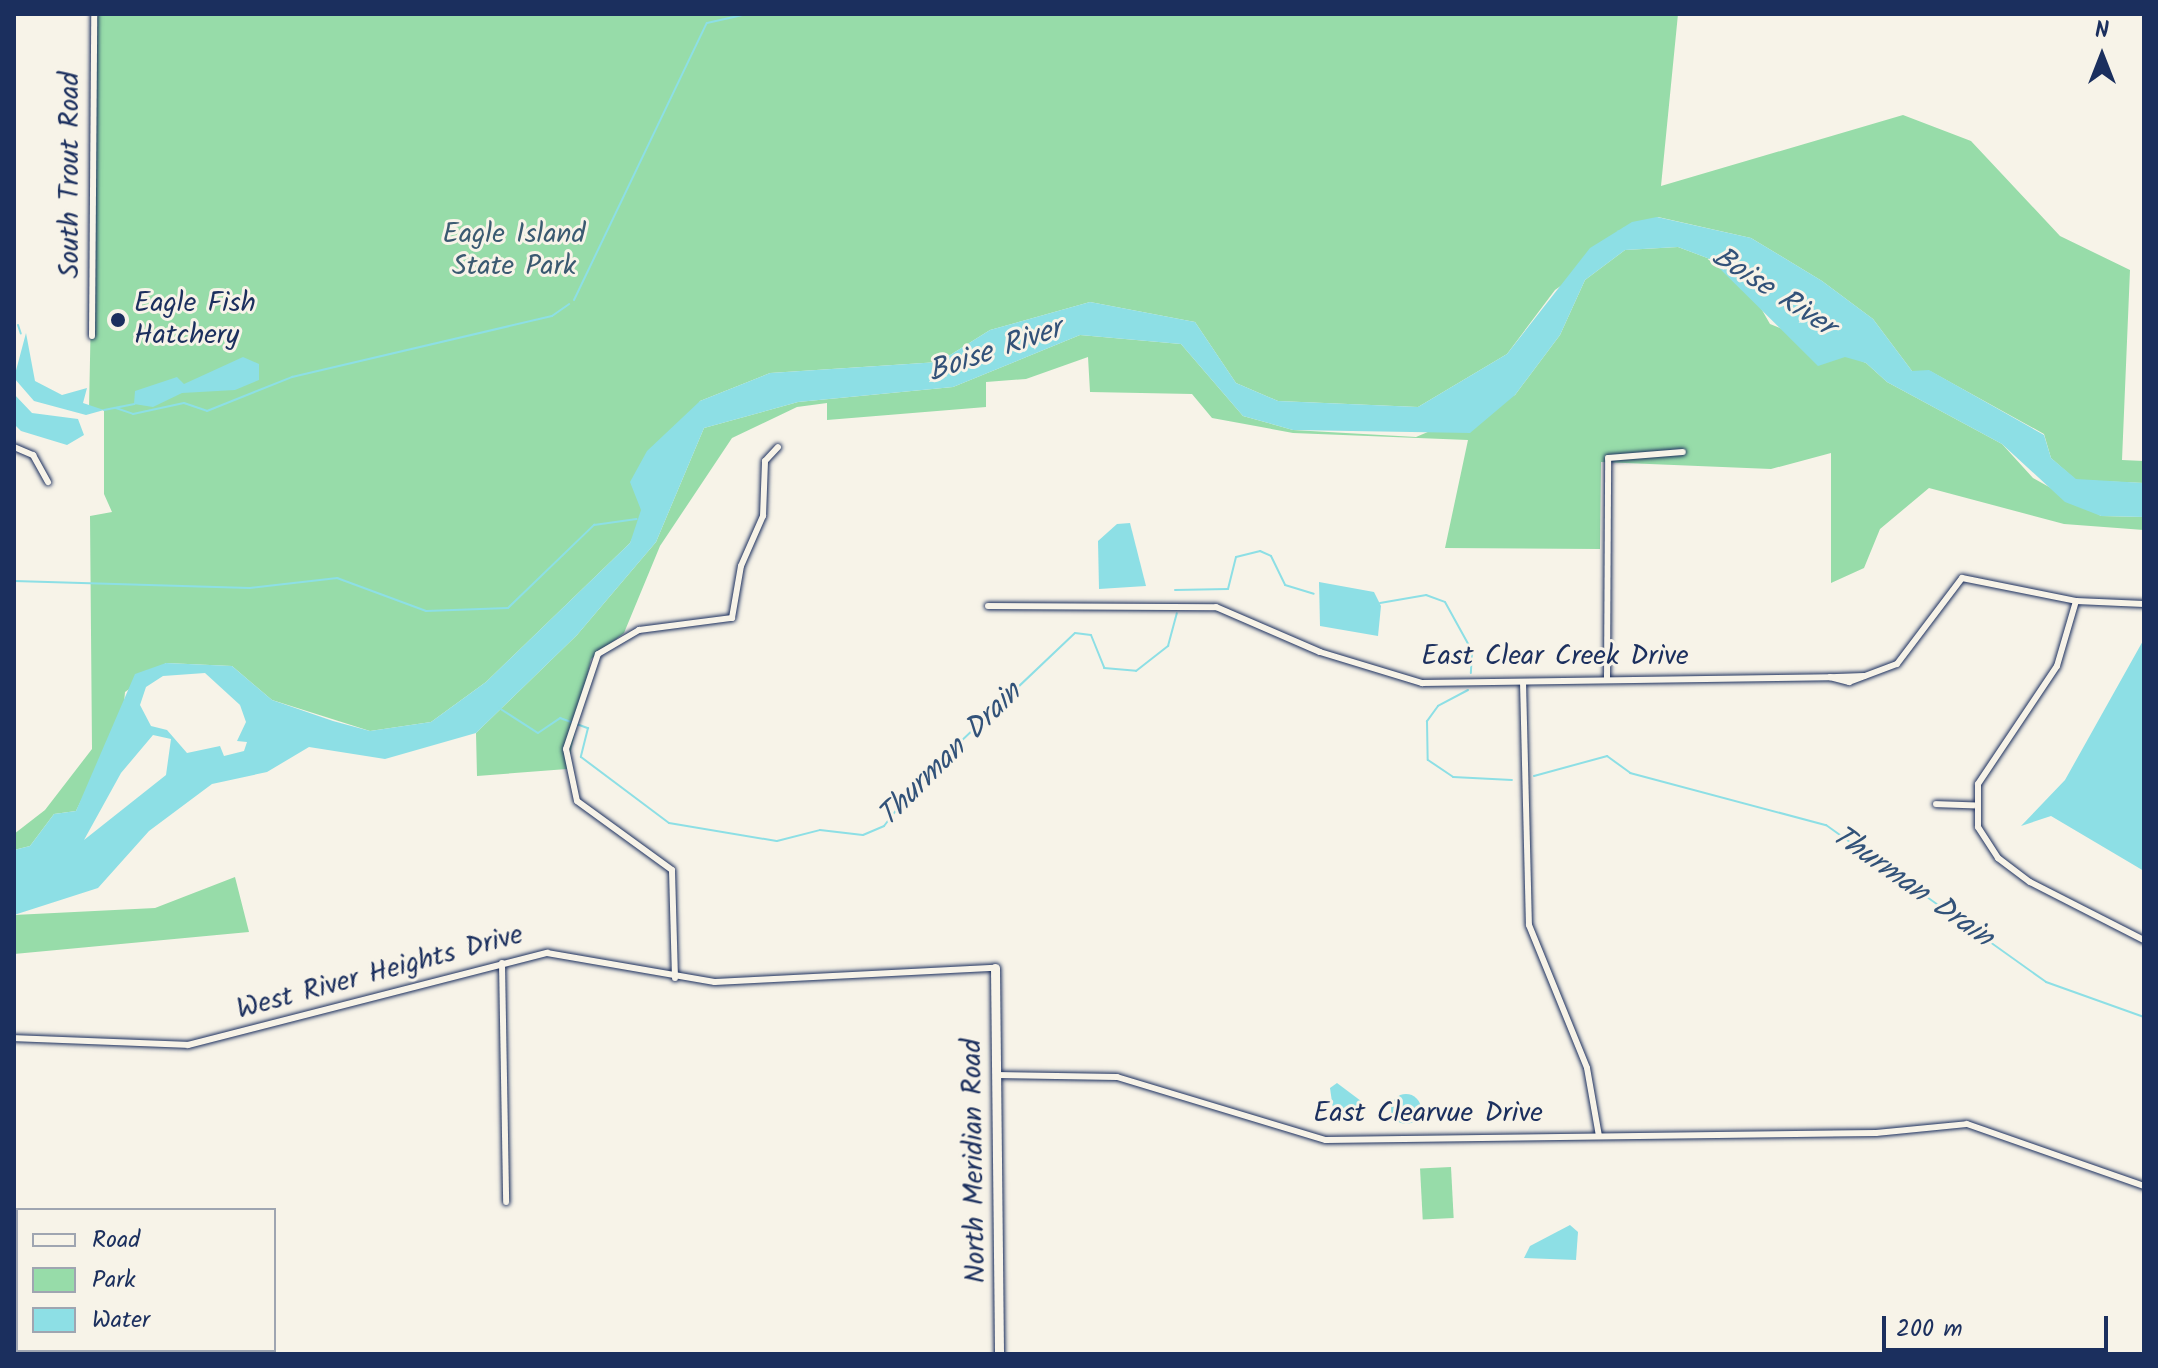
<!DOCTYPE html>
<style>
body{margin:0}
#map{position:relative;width:2158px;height:1368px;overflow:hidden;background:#f7f3e8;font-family:Kalam,sans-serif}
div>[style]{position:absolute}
.green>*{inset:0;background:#97dca9;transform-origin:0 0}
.water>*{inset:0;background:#8ddfe5}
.round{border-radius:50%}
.stream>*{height:2px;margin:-1px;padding:0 1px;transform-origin:1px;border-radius:1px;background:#8ddfe5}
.roads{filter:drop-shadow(0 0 2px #1b2f5e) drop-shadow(0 0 2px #1b2f5e)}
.street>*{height:6px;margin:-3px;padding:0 3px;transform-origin:3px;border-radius:3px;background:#f7f3e8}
.secondary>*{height:9px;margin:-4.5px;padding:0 4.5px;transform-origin:4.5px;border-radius:4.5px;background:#f7f3e8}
.dots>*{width:22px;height:22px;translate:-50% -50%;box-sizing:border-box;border:4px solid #f7f3e8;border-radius:50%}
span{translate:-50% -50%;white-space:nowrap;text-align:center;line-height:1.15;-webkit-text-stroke:6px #f7f3e8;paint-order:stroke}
.street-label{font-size:28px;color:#1b2f5e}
.park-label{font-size:28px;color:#3a5a71}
.poi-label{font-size:28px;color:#1b2f5e}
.left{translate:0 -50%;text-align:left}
.water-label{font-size:30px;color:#325279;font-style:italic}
.frame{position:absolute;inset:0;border:16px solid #1b2f5e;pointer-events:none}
.legend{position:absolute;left:16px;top:1208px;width:260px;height:144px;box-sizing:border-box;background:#f7f3e8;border:2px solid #9fa5b1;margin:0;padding:10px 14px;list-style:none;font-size:24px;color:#1b2f5e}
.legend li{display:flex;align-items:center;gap:16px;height:40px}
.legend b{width:40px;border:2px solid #9fa5b1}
.north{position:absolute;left:2062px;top:16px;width:80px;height:80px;-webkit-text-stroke:6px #f7f3e8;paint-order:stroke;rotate:0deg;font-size:22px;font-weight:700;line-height:32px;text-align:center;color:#1b2f5e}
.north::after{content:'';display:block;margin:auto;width:28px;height:36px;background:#1b2f5e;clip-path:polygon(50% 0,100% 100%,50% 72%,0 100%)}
.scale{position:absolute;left:1882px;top:1316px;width:226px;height:36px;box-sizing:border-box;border:4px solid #1b2f5e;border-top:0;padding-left:10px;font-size:24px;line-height:28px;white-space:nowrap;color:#1b2f5e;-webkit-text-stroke:6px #f7f3e8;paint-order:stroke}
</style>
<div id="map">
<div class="green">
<div style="clip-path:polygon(97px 14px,1678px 14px,1661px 186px,1903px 115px,1971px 141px,2060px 236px,2130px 270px,2122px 460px,2144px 461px,2144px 483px,2076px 480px,2051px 458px,2044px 434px,1930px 371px,1912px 371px,1873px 319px,1822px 281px,1751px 238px,1658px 217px,1555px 290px,1507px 354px,1418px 407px,1278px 401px,1236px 383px,1195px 322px,1090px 302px,990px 330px,939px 362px,770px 373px,700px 401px,630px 543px,486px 682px,431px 722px,370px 731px,272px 700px,232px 666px,166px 663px,125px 692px,123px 714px,76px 811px,54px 814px,30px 846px,14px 850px,14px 834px,45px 810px,92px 749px,90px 516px,112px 512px,104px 494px,104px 410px,89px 409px)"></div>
<div style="clip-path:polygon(1678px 247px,1710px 259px,1758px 303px,1770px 324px,1866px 363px,1887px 382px,2002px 444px,2033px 478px,2101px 516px,2144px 517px,2144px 530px,2064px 524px,1929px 488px,1880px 529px,1864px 568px,1831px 583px,1831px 453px,1771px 469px,1601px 462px,1600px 549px,1445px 548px,1468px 440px,1293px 433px,1212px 418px,1192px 394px,1090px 392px,1088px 357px,1026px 379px,986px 382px,986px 407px,827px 420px,827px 403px,797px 407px,732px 438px,660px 546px,624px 633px,591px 659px,567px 769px,477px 776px,476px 733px,577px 635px,656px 542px,704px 428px,798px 402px,953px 387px,1080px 335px,1181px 344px,1243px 416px,1293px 430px,1416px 437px,1515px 395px,1560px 335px,1585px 280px,1625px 250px)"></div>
<div style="clip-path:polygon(235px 877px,249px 932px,14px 954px,14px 915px,155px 908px)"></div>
<div style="left:1451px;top:1167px;width:51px;height:31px;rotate:87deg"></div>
</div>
<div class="water">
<div style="clip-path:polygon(evenodd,1657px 217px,1751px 238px,1822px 281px,1873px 319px,1912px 371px,1929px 370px,2044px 435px,2051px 458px,2076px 479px,2144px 483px,2144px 517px,2101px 516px,2065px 502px,2002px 444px,1887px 382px,1866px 363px,1845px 357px,1818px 366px,1710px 259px,1678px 247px,1625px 250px,1585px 280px,1560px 335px,1515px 395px,1470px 433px,1293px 430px,1243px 416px,1181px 344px,1080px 335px,953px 387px,798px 402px,704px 428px,656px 542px,577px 635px,476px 733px,385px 759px,309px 747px,267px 772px,212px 784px,149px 831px,98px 888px,14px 915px,14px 850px,30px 846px,54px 814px,76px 811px,135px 674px,166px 663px,232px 666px,272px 700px,333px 721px,370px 731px,431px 722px,486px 682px,630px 543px,641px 510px,630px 482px,647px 451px,700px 401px,770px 373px,939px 362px,990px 330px,1090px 302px,1195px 322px,1236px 383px,1278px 401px,1418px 407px,1507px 354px,1590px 248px,1632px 222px,1657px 217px,205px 673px,240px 705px,246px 722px,237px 741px,247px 742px,244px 751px,224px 756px,220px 746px,187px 753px,167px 730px,151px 726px,140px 705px,146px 687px,163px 676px,205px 673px,1657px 217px,153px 735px,171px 739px,166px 775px,84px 840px,121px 773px,153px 735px)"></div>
<div style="clip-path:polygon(26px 333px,35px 381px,62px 395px,87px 388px,83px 403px,104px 410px,86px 415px,34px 401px,14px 378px)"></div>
<div style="clip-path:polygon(243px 357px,259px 364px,259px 380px,235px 390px,182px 393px,153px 407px,134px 404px,135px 391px,177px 377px,184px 384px)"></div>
<div style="clip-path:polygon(14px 394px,32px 413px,78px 419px,84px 435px,67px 445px,21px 431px,14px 424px)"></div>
<div style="clip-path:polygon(1130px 523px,1146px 586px,1099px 589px,1098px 541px,1117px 524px)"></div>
<div style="clip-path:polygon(1319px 582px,1374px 592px,1381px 606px,1378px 636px,1320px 626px)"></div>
<div style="clip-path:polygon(2144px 639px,2144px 871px,2051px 816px,2021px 826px,2065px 780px)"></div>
<div style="clip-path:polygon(1337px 1083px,1361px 1101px,1356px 1114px,1333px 1109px,1330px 1088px)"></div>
<div class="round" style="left:1391px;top:1094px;width:30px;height:30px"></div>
<div style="clip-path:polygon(1570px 1225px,1578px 1232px,1576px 1260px,1524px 1258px,1530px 1246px)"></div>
</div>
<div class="stream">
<div style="left:574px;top:300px;width:307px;rotate:-64.4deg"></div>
<div style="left:707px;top:23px;width:41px;rotate:-12.7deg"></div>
<div style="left:18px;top:325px;width:9px;rotate:72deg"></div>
<div style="left:116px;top:408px;width:18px;rotate:19deg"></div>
<div style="left:133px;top:414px;width:52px;rotate:-12.2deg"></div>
<div style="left:184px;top:403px;width:24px;rotate:19deg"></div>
<div style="left:207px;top:411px;width:92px;rotate:-21.8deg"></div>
<div style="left:292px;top:377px;width:267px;rotate:-13.2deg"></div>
<div style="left:552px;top:316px;width:21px;rotate:-35deg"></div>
<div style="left:104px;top:410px;width:31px;rotate:-11deg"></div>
<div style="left:14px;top:581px;width:236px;rotate:1.7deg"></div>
<div style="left:250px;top:588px;width:88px;rotate:-6.6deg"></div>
<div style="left:337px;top:578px;width:95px;rotate:20.3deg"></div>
<div style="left:426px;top:611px;width:82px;rotate:-2.1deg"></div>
<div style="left:508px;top:608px;width:120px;rotate:-44deg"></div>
<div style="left:594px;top:525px;width:43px;rotate:-7.9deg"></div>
<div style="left:1175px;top:590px;width:53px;rotate:-1.1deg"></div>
<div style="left:1228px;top:589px;width:33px;rotate:-76deg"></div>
<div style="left:1236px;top:557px;width:25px;rotate:-14deg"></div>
<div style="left:1260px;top:551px;width:12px;rotate:24deg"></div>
<div style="left:1271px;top:556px;width:32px;rotate:64deg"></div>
<div style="left:1285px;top:585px;width:30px;rotate:17deg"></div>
<div style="left:1380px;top:603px;width:47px;rotate:-9.9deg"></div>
<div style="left:1426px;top:595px;width:20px;rotate:20deg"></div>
<div style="left:1445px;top:602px;width:56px;rotate:61.1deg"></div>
<div style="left:1472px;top:651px;width:22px;rotate:93deg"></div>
<div style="left:1468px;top:690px;width:34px;rotate:152deg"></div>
<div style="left:1438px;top:706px;width:19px;rotate:126deg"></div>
<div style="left:1427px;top:721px;width:39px;rotate:89deg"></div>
<div style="left:1428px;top:760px;width:30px;rotate:34deg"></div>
<div style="left:1453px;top:777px;width:59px;rotate:2.9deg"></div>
<div style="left:499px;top:708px;width:46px;rotate:32.7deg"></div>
<div style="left:538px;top:733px;width:27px;rotate:-34deg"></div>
<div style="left:560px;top:718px;width:30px;rotate:20deg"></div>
<div style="left:588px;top:728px;width:30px;rotate:104deg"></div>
<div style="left:581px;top:757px;width:110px;rotate:36.9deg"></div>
<div style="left:669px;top:823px;width:109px;rotate:9.5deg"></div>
<div style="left:777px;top:841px;width:44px;rotate:-14.3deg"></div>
<div style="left:820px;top:830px;width:43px;rotate:6.6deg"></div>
<div style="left:863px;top:835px;width:23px;rotate:-23deg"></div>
<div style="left:884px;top:826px;width:56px;rotate:-52.3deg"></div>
<div style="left:918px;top:782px;width:216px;rotate:-43.5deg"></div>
<div style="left:1075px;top:633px;width:16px;rotate:7deg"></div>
<div style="left:1091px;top:635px;width:35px;rotate:68deg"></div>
<div style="left:1104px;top:668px;width:32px;rotate:5deg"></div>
<div style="left:1136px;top:671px;width:41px;rotate:-38deg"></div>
<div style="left:1168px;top:646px;width:34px;rotate:-75deg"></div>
<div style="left:1534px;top:776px;width:76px;rotate:-15.3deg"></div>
<div style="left:1607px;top:756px;width:29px;rotate:36deg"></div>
<div style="left:1630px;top:773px;width:203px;rotate:14.9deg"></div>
<div style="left:1826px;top:825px;width:270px;rotate:35.5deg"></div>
<div style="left:2046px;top:982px;width:104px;rotate:19.7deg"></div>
</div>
<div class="roads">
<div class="street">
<div style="left:92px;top:336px;width:322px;rotate:-89.6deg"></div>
<div style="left:14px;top:447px;width:21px;rotate:23deg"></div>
<div style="left:33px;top:455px;width:31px;rotate:61deg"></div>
<div style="left:2076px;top:601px;width:68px;rotate:106.3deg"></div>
<div style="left:2057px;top:666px;width:142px;rotate:123.8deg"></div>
<div style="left:1978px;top:784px;width:43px;rotate:90deg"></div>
<div style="left:1978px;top:827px;width:37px;rotate:57deg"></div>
<div style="left:1998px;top:858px;width:40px;rotate:37deg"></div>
<div style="left:2030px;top:882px;width:128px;rotate:27deg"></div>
<div style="left:988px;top:606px;width:228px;rotate:0.3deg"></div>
<div style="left:1216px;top:607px;width:113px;rotate:23.4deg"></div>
<div style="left:1320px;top:652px;width:107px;rotate:16.9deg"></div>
<div style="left:1422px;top:683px;width:408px;rotate:-0.8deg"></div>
<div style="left:1864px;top:676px;width:34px;rotate:178deg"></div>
<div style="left:1830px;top:677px;width:20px;rotate:15deg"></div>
<div style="left:1849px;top:682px;width:51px;rotate:-20.6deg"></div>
<div style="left:1897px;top:664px;width:108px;rotate:-52.9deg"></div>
<div style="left:1962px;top:578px;width:116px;rotate:11.4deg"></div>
<div style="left:2076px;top:601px;width:68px;rotate:2.5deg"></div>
<div style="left:1607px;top:680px;width:222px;rotate:-89.7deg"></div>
<div style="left:1608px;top:458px;width:75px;rotate:-4.6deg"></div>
<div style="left:1523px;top:682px;width:243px;rotate:88.6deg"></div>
<div style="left:1529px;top:925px;width:154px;rotate:67.9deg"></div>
<div style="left:1587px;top:1068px;width:69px;rotate:80deg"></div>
<div style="left:1936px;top:804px;width:38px;rotate:2deg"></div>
<div style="left:502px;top:963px;width:239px;rotate:89deg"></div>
<div style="left:675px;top:978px;width:108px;rotate:-91.6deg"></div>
<div style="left:672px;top:870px;width:117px;rotate:-144deg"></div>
<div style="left:577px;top:801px;width:53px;rotate:-101.9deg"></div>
<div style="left:566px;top:749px;width:100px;rotate:-71.4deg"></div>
<div style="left:598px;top:654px;width:48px;rotate:-30.3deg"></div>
<div style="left:639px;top:630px;width:94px;rotate:-7.4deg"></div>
<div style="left:732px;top:618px;width:53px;rotate:-80.2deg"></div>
<div style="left:741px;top:566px;width:55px;rotate:-66.3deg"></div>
<div style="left:763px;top:516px;width:55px;rotate:-87.9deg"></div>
<div style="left:765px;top:461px;width:19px;rotate:-47deg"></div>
<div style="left:14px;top:1038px;width:174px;rotate:2.3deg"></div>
<div style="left:188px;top:1045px;width:371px;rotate:-14.4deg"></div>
<div style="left:547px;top:953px;width:170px;rotate:9.8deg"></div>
<div style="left:715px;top:982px;width:280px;rotate:-2.9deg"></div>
<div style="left:996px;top:1075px;width:121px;rotate:0.9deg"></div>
<div style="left:1117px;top:1077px;width:218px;rotate:16.8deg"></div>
<div style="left:1326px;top:1140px;width:550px;rotate:-0.73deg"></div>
<div style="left:1876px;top:1133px;width:91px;rotate:-5.6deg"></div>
<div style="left:1967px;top:1124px;width:188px;rotate:19.3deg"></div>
</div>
<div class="secondary">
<div style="left:995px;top:968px;width:386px;rotate:89.4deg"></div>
</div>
</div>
<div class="dots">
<div style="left:118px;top:320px;background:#1b2f5e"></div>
</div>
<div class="street-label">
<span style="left:71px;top:175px;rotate:-90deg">South Trout Road</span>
<span style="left:1555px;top:657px">East Clear Creek Drive</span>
<span style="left:380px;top:973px;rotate:-15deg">West River Heights Drive</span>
<span style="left:1428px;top:1114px">East Clearvue Drive</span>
<span style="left:975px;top:1161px;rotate:-91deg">North Meridian Road</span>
</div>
<div class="park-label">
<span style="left:514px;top:251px">Eagle Island<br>State Park</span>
</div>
<div class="poi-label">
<span class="left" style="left:134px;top:320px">Eagle Fish<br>Hatchery</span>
</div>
<div class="water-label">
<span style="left:1773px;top:292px;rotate:33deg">Boise River</span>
<span style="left:995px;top:351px;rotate:-19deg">Boise River</span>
<span style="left:950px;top:755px;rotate:-45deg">Thurman Drain</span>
<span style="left:1912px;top:887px;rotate:35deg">Thurman Drain</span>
</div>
<div class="frame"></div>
<ul class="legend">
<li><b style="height:10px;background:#f7f3e8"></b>Road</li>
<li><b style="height:22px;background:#97dca9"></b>Park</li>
<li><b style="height:22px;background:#8ddfe5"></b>Water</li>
</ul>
<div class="north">N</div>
<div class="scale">200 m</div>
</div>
